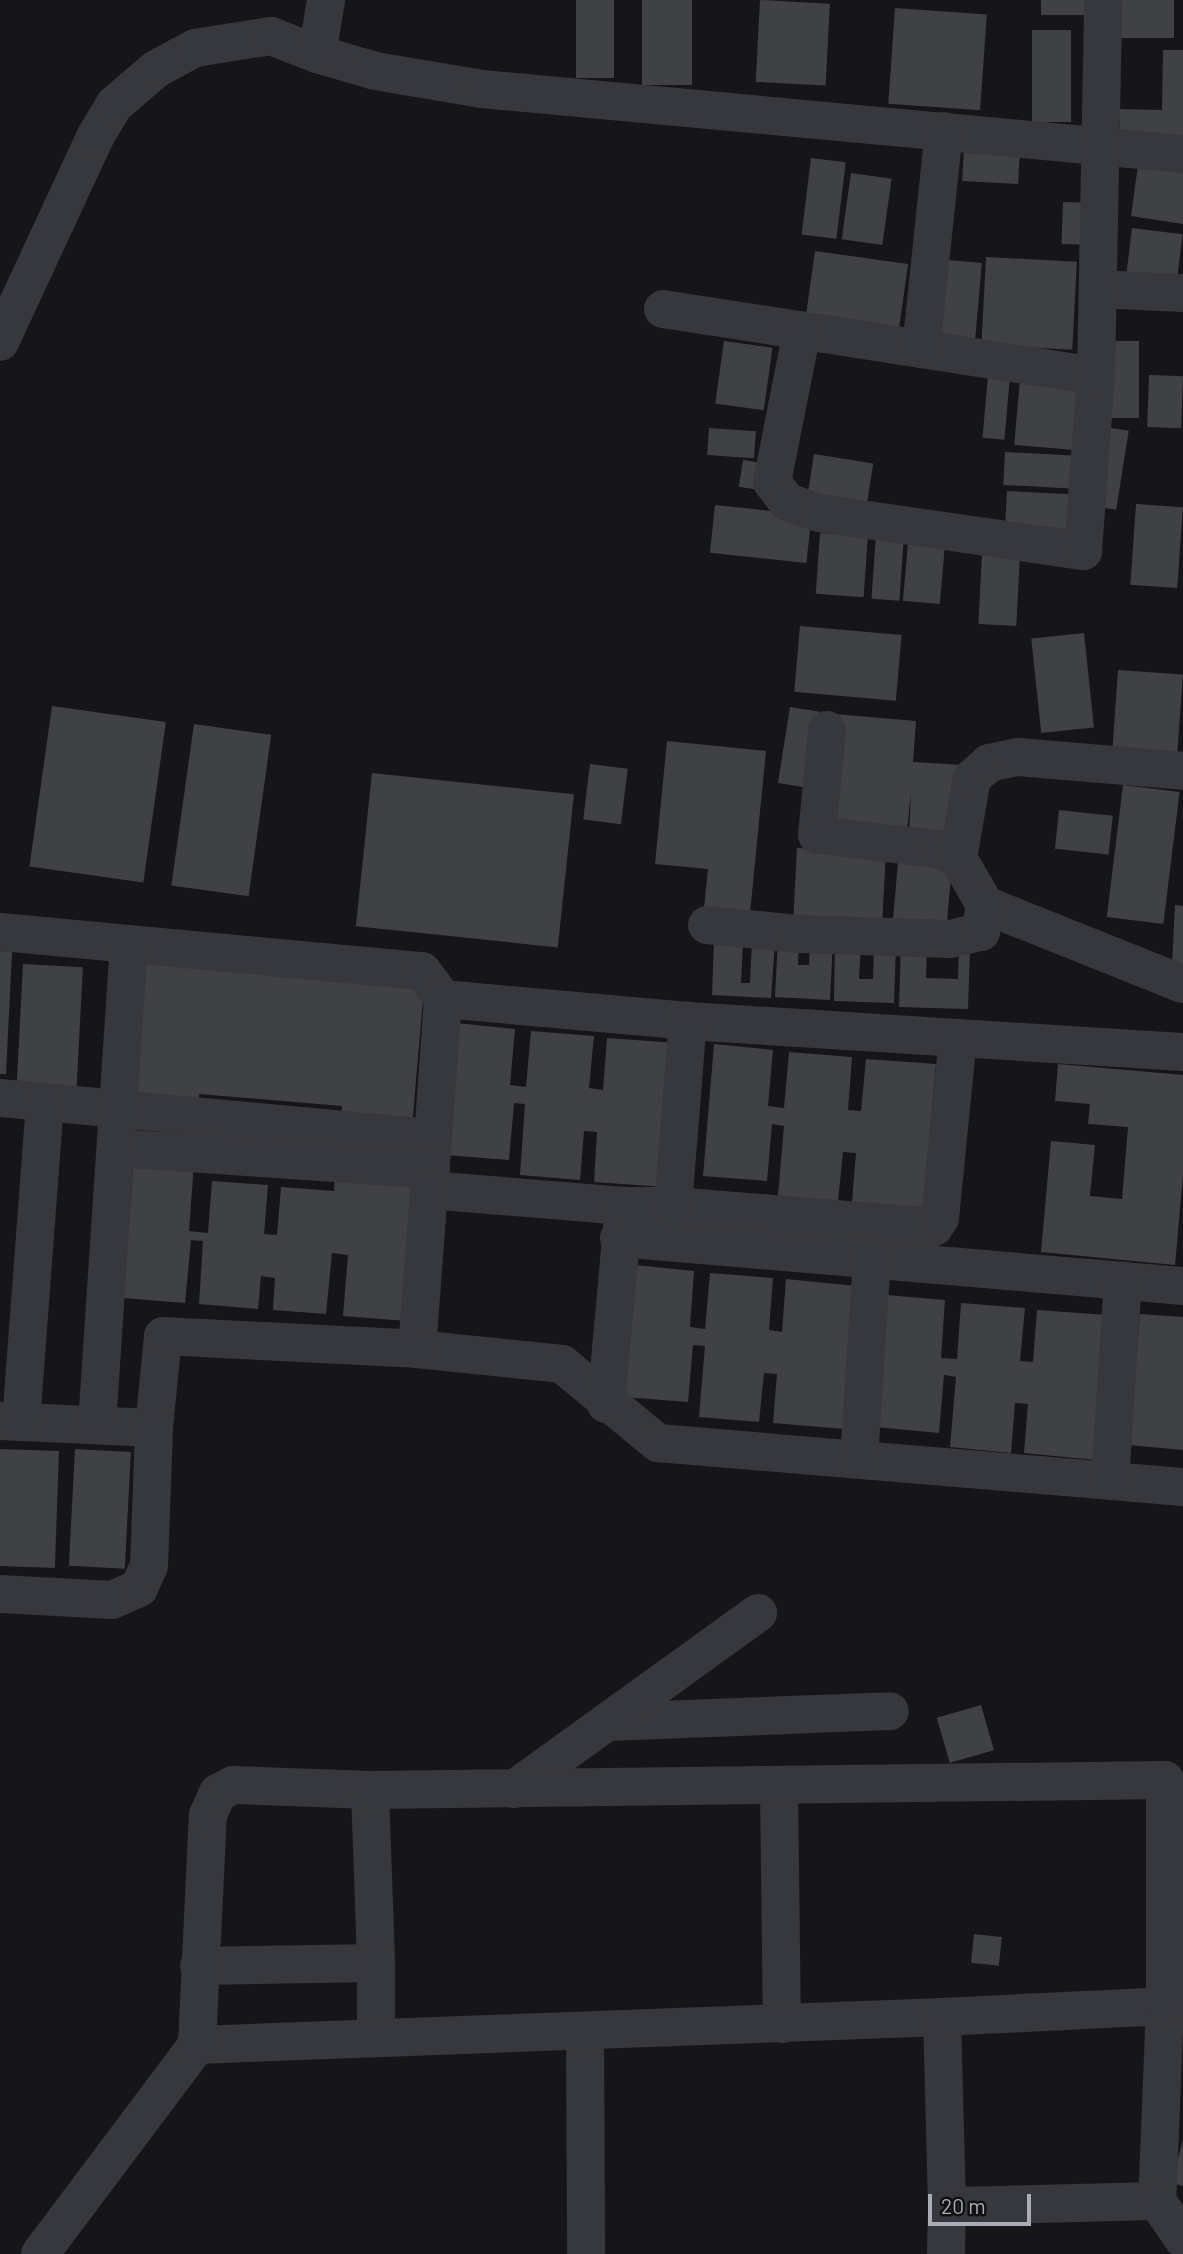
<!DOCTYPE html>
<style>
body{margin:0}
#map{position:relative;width:1183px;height:2254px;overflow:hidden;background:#161618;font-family:Barlow,sans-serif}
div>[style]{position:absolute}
.building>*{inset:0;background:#404145;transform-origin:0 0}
.minor>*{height:38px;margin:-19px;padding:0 19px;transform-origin:19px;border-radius:19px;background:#37383d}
span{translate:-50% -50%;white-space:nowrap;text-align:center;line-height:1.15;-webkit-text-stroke:5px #111113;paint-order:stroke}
.scale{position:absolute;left:928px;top:2194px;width:103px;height:32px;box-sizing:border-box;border:4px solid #a8adb8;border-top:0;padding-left:9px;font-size:21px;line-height:24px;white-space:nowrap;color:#a8adb8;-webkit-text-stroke:5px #111113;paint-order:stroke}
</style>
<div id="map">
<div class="building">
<div style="left:576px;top:0;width:38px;height:78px"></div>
<div style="left:642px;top:0;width:50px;height:85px"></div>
<div style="left:760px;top:0;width:70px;height:82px;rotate:3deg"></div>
<div style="left:1041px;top:0;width:57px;height:15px"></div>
<div style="left:1121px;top:0;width:53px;height:38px"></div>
<div style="left:895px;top:8px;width:92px;height:96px;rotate:4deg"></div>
<div style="left:1032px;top:30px;width:39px;height:92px"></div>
<div style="clip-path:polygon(1163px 50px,1183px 50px,1183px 138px,1120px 136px,1120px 109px,1162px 110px)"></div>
<div style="left:964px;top:147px;width:56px;height:34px;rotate:3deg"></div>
<div style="left:811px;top:158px;width:35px;height:77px;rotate:7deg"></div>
<div style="clip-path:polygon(1138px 165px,1183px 172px,1183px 224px,1131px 216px)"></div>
<div style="left:851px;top:173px;width:41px;height:67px;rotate:8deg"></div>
<div style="left:1063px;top:202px;width:25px;height:42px;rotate:2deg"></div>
<div style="left:1132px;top:228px;width:51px;height:49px;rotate:7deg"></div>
<div style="left:815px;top:251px;width:94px;height:65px;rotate:8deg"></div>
<div style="left:986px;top:257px;width:91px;height:88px;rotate:3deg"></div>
<div style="left:937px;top:259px;width:45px;height:78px;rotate:5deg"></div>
<div style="left:724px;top:341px;width:49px;height:63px;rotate:8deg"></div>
<div style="left:1104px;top:341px;width:35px;height:77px"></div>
<div style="left:988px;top:375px;width:22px;height:63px;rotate:5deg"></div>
<div style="left:1149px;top:375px;width:34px;height:52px;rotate:2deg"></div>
<div style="left:1020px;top:379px;width:63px;height:66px;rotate:5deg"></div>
<div style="left:1105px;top:427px;width:24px;height:80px;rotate:9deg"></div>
<div style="left:709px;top:428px;width:47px;height:27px;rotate:4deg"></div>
<div style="left:1005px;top:452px;width:76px;height:33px;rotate:3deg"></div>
<div style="left:814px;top:454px;width:60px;height:39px;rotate:9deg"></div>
<div style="left:743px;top:460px;width:26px;height:27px;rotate:9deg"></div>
<div style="left:1007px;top:491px;width:68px;height:46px;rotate:3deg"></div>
<div style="left:1136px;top:504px;width:47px;height:81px;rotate:4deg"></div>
<div style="left:715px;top:505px;width:97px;height:48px;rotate:6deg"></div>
<div style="left:820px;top:533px;width:48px;height:61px;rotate:4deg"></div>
<div style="left:876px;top:534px;width:28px;height:65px;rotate:4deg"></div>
<div style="left:908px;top:543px;width:37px;height:58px;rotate:5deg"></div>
<div style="left:982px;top:554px;width:38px;height:70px;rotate:3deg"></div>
<div style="left:800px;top:626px;width:102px;height:66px;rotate:5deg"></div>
<div style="left:1084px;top:633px;width:95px;height:53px;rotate:84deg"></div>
<div style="left:1118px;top:670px;width:65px;height:79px;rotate:4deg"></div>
<div style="left:52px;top:706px;width:115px;height:162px;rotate:8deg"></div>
<div style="left:790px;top:707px;width:30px;height:77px;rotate:9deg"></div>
<div style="clip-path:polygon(834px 714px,916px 721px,913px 762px,963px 765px,958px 838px,909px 835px,911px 792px,907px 830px,826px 824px)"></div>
<div style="left:194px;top:724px;width:78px;height:163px;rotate:8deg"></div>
<div style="clip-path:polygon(667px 741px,766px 751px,750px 913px,704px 908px,708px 869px,655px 864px)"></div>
<div style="left:590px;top:764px;width:38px;height:56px;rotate:7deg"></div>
<div style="left:372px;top:773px;width:203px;height:154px;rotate:6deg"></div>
<div style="left:1123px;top:785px;width:57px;height:133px;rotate:7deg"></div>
<div style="left:1059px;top:810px;width:54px;height:39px;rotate:6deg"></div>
<div style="left:797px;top:848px;width:89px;height:82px;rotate:3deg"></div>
<div style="left:898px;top:862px;width:54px;height:69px;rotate:5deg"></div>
<div style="clip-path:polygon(1175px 905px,1183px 906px,1183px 964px,1172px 964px)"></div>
<div style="clip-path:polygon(778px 937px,799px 938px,798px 965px,809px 965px,810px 938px,833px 940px,830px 1000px,775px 997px)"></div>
<div style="clip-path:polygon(714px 940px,743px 941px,741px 983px,750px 983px,752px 942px,775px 943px,771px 998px,712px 995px)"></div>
<div style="clip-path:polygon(835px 943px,861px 944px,859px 979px,873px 979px,874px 944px,896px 945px,894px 1003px,834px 1001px)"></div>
<div style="clip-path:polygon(901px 944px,927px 945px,926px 978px,958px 979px,959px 946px,970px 946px,968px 1009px,899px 1007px)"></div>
<div style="clip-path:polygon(0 951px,12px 952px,6px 1074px,0 1074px)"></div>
<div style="clip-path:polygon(143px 963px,424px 987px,412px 1127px,341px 1121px,342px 1106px,199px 1094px,198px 1109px,131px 1103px)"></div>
<div style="left:23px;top:964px;width:60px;height:127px;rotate:3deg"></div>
<div style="clip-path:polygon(456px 1023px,515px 1029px,510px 1085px,526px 1087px,531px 1031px,594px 1036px,589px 1088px,603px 1090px,607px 1038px,677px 1043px,665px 1187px,594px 1182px,597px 1132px,584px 1131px,580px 1180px,520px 1175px,525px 1104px,514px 1103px,509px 1160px,445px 1155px)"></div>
<div style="clip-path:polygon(714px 1044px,773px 1050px,768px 1106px,784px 1108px,789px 1052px,852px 1057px,848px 1110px,861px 1111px,866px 1059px,936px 1064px,923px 1208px,852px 1202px,856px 1153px,843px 1152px,838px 1201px,778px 1196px,784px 1126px,772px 1124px,767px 1181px,703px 1176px)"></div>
<div style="clip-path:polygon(1058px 1064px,1183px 1075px,1183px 1175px,1175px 1265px,1041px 1252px,1051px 1141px,1095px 1145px,1090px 1196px,1122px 1199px,1128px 1127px,1088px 1124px,1090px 1104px,1055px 1101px)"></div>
<div style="clip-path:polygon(134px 1158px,194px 1163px,189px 1231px,208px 1233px,212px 1181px,268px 1185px,264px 1234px,277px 1235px,281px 1187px,334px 1191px,335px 1174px,418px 1181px,407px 1321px,343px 1316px,348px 1255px,332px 1253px,326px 1314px,273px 1310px,275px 1278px,261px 1276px,258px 1309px,199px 1304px,203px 1241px,191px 1240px,185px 1303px,123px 1298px)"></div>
<div style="clip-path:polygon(635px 1265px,694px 1271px,690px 1327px,705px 1329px,710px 1273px,773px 1278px,769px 1330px,782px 1332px,786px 1279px,856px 1286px,844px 1429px,773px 1423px,777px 1374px,764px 1373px,759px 1422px,699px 1417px,705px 1346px,693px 1345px,688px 1402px,624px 1397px)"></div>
<div style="clip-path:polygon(886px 1295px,945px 1300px,941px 1358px,957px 1359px,961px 1303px,1025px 1308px,1020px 1361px,1033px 1362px,1037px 1310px,1107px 1315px,1096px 1460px,1024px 1453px,1028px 1404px,1015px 1403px,1011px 1453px,950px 1447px,956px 1377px,944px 1375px,939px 1433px,875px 1427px)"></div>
<div style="clip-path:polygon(1140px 1314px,1183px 1317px,1183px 1450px,1129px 1445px)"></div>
<div style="left:0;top:1449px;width:59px;height:117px;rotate:2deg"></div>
<div style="left:75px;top:1449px;width:56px;height:117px;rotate:3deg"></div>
<div style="left:981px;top:1705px;width:47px;height:46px;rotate:74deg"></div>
<div style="left:974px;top:1934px;width:28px;height:29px;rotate:6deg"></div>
<div style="clip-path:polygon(1183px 2140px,1183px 2186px,1171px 2183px)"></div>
</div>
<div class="minor">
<div style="left:317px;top:54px;width:60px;rotate:16.3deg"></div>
<div style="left:375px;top:71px;width:109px;rotate:9.5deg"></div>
<div style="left:482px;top:89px;width:704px;rotate:5.3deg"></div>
<div style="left:1098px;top:289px;width:85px;rotate:2.7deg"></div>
<div style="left:663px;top:309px;width:438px;rotate:8.8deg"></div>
<div style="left:802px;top:331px;width:154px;rotate:101.2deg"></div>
<div style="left:772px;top:482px;width:25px;rotate:53deg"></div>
<div style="left:787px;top:502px;width:34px;rotate:19deg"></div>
<div style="left:819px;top:513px;width:267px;rotate:8.2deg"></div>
<div style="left:1083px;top:551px;width:175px;rotate:-85.8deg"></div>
<div style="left:1096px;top:376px;width:376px;rotate:-88.9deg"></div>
<div style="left:0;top:342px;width:226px;rotate:-65.1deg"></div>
<div style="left:95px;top:137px;width:37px;rotate:-59deg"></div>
<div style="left:114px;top:105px;width:55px;rotate:-40.6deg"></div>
<div style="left:156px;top:69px;width:44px;rotate:-28.3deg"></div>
<div style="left:195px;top:48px;width:77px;rotate:-9deg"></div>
<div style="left:271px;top:36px;width:49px;rotate:21.4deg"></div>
<div style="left:317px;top:54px;width:55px;rotate:-80.5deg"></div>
<div style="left:921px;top:349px;width:219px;rotate:-84deg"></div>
<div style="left:827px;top:730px;width:105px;rotate:95.4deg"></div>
<div style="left:817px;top:835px;width:122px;rotate:6.6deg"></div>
<div style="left:938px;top:849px;width:22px;rotate:24deg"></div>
<div style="left:958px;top:858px;width:54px;rotate:60.1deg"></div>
<div style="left:985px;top:905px;width:213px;rotate:21.8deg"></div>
<div style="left:958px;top:858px;width:81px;rotate:-80.1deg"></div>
<div style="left:972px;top:778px;width:23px;rotate:-41deg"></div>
<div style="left:989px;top:763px;width:30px;rotate:-12deg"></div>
<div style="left:1018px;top:757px;width:166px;rotate:4.8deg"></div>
<div style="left:707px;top:925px;width:92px;rotate:5.6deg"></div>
<div style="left:799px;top:934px;width:151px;rotate:1.9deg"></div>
<div style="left:950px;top:939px;width:32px;rotate:-13deg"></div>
<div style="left:981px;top:932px;width:27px;rotate:-82deg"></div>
<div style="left:0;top:932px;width:424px;rotate:5.3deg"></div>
<div style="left:422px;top:971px;width:35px;rotate:53deg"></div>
<div style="left:443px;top:999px;width:246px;rotate:5.1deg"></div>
<div style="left:688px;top:1021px;width:496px;rotate:3.6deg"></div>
<div style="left:0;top:1098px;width:435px;rotate:5.3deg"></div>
<div style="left:433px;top:1138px;width:52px;rotate:94.4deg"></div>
<div style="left:429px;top:1190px;width:196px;rotate:4.7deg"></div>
<div style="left:433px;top:1138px;width:139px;rotate:-85.9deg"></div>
<div style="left:118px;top:1148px;width:314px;rotate:4deg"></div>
<div style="left:429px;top:1190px;width:159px;rotate:94.3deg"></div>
<div style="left:417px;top:1349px;width:146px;rotate:5.9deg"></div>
<div style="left:562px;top:1364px;width:124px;rotate:39.5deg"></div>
<div style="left:658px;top:1443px;width:527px;rotate:4.79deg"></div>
<div style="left:673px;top:1206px;width:262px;rotate:4.6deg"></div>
<div style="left:934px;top:1227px;width:11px;rotate:-56deg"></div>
<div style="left:940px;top:1218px;width:181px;rotate:-84.3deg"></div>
<div style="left:619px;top:1238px;width:566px;rotate:4.86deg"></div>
<div style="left:606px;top:1404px;width:199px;rotate:-84.8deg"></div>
<div style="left:624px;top:1206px;width:49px"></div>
<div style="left:673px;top:1206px;width:186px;rotate:-85.4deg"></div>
<div style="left:0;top:1421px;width:154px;rotate:2.6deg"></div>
<div style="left:154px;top:1428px;width:92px;rotate:-84.4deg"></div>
<div style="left:163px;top:1336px;width:254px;rotate:2.9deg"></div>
<div style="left:21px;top:1422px;width:321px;rotate:-85.7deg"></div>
<div style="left:97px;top:1425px;width:482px;rotate:-86.2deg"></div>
<div style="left:859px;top:1459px;width:201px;rotate:-86.3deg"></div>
<div style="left:1110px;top:1481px;width:201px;rotate:-86.3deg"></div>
<div style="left:0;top:1594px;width:112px;rotate:3.1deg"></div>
<div style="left:112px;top:1600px;width:30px;rotate:-24deg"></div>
<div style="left:139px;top:1588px;width:24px;rotate:-66deg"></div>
<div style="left:149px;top:1566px;width:138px;rotate:-87.9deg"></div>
<div style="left:607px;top:1722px;width:283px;rotate:-2.2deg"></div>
<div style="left:779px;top:1786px;width:238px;rotate:89.3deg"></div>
<div style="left:514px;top:1789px;width:301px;rotate:-35.8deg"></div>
<div style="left:370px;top:1790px;width:173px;rotate:88deg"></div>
<div style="left:199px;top:1966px;width:177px;rotate:-1deg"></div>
<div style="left:376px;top:1963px;width:75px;rotate:90deg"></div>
<div style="left:585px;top:2032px;width:222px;rotate:89.7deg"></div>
<div style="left:197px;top:2045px;width:746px;rotate:-2.15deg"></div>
<div style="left:1157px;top:2201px;width:210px;rotate:178.6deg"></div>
<div style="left:947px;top:2206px;width:189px;rotate:-91.5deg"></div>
<div style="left:942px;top:2017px;width:223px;rotate:-2.8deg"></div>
<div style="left:1165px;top:2006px;width:195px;rotate:92.3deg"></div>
<div style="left:1157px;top:2201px;width:46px;rotate:55.6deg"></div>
<div style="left:40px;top:2254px;width:261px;rotate:-53.1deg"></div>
<div style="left:197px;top:2045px;width:230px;rotate:-87.3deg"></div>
<div style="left:208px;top:1815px;width:24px;rotate:-66deg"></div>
<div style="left:218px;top:1793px;width:17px;rotate:-28deg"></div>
<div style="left:233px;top:1785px;width:137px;rotate:2.1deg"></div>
<div style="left:370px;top:1790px;width:795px;rotate:-0.72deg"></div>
<div style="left:1165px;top:1780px;width:226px;rotate:90deg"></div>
<div style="left:946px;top:2254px;width:48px;rotate:-88.8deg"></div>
</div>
<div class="scale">20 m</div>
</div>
